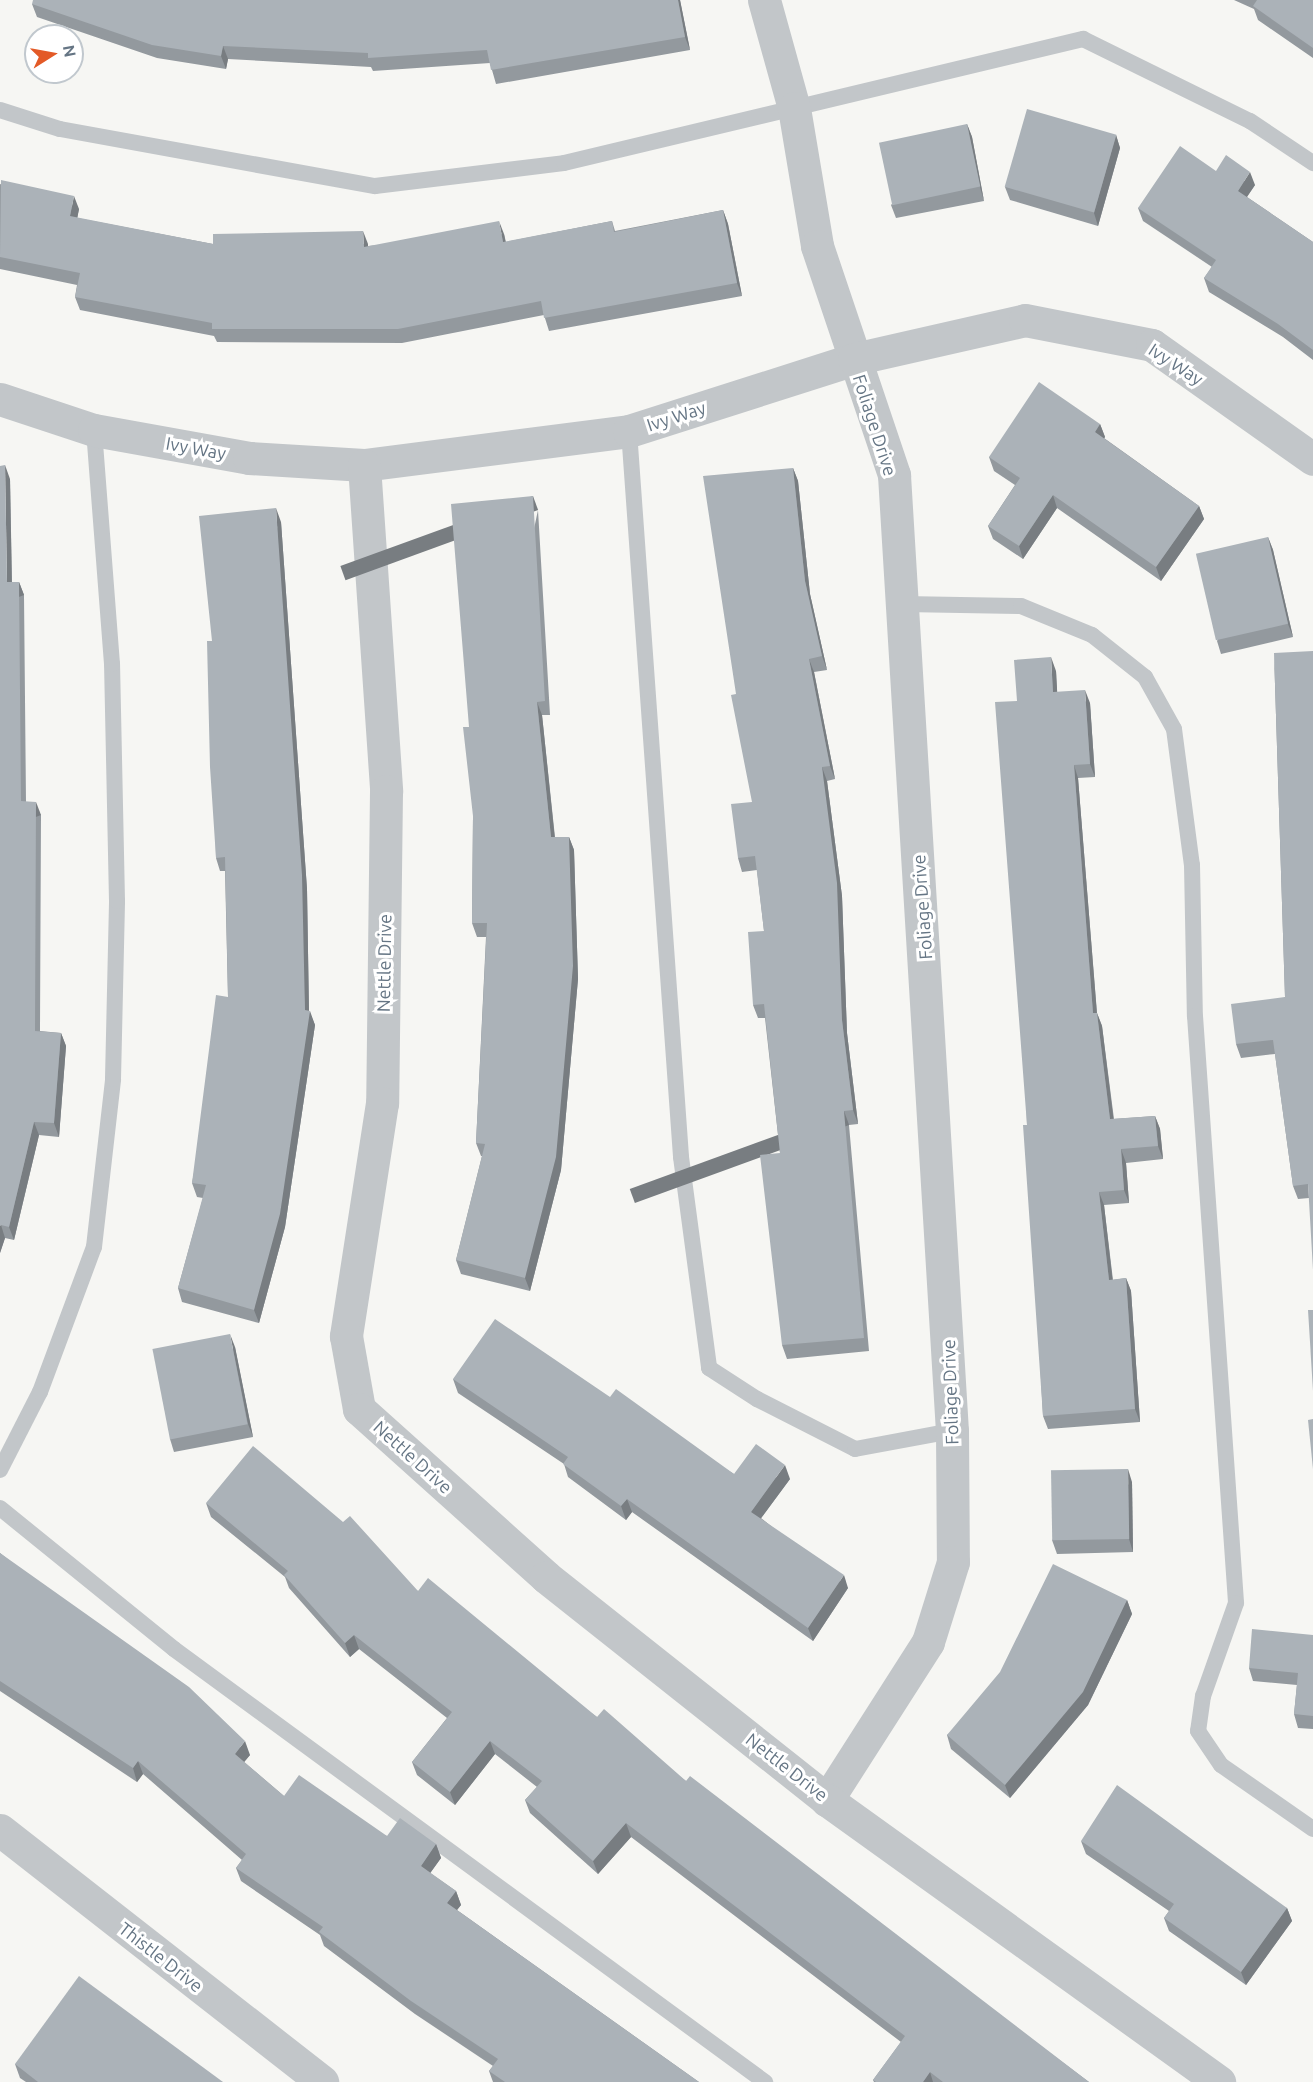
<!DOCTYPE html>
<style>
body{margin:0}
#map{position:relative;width:1313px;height:2082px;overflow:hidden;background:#f6f6f3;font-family:Ubuntu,sans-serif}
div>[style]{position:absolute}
.lane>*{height:16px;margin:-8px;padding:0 8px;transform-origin:8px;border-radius:8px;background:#c2c6c9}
.street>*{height:33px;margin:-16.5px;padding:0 16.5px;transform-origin:16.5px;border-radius:16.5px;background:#c2c6c9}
.wall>*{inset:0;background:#93999e}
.shaded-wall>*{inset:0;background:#787d81;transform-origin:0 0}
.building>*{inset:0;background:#abb2b8;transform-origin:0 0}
span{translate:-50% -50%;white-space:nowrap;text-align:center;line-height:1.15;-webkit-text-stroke:6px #fff;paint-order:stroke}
.street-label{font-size:18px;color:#657584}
.north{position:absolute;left:24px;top:24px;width:60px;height:60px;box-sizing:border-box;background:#fff;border:2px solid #c1c8ce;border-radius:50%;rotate:79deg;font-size:16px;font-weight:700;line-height:24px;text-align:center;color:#657584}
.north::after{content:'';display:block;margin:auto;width:21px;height:27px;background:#e35a27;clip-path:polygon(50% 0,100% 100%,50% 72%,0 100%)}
</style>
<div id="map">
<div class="lane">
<div style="left:0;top:110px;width:63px;rotate:17.6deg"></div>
<div style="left:60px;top:129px;width:320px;rotate:10.3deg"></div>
<div style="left:375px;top:186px;width:190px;rotate:-6.9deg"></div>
<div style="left:564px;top:163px;width:534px;rotate:-13.44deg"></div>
<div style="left:1083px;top:39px;width:186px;rotate:26.2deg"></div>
<div style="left:1250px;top:121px;width:76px;rotate:33.7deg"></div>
<div style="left:629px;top:431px;width:728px;rotate:85.9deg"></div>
<div style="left:681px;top:1157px;width:213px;rotate:82.4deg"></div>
<div style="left:709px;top:1368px;width:57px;rotate:32.9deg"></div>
<div style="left:757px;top:1399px;width:110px;rotate:27deg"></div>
<div style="left:855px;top:1449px;width:99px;rotate:-10.5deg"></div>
<div style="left:903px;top:604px;width:118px;rotate:1deg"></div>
<div style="left:1021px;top:606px;width:77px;rotate:22.2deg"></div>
<div style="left:1092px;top:635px;width:68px;rotate:38.4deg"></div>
<div style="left:1145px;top:677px;width:60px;rotate:60.9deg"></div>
<div style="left:1174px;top:729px;width:137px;rotate:82.5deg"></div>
<div style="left:1192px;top:865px;width:151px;rotate:88.9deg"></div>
<div style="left:1195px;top:1016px;width:588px;rotate:86deg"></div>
<div style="left:1236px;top:1603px;width:99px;rotate:109.5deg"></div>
<div style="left:1203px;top:1696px;width:35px;rotate:98deg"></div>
<div style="left:1198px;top:1731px;width:41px;rotate:55.9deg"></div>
<div style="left:1221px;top:1765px;width:112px;rotate:34.8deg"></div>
<div style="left:0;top:1470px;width:88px;rotate:-62.9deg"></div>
<div style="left:40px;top:1392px;width:155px;rotate:-69.6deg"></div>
<div style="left:94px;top:1247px;width:169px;rotate:-83.5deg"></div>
<div style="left:113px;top:1079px;width:178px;rotate:-88.7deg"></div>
<div style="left:117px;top:901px;width:237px;rotate:-91.2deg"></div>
<div style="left:112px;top:664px;width:235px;rotate:-94.4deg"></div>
<div style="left:0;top:1508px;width:224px;rotate:39deg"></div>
<div style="left:174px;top:1649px;width:733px;rotate:36.23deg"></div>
</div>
<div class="street">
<div style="left:764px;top:0;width:112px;rotate:74.5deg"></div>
<div style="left:794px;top:108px;width:140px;rotate:80.5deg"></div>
<div style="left:817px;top:246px;width:242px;rotate:71.4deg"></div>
<div style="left:894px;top:475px;width:958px;rotate:86.53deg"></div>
<div style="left:952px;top:1431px;width:131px;rotate:89.6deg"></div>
<div style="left:953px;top:1562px;width:84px;rotate:107.4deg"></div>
<div style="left:928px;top:1642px;width:188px;rotate:122.6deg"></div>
<div style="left:0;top:399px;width:99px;rotate:18.3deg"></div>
<div style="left:94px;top:430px;width:158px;rotate:10.2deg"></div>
<div style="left:249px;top:458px;width:115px;rotate:3.5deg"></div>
<div style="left:364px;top:465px;width:267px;rotate:-7.3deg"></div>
<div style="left:629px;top:431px;width:236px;rotate:-17.7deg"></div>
<div style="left:854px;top:359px;width:175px;rotate:-12.8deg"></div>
<div style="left:1025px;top:320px;width:129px;rotate:11.1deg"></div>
<div style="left:1152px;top:345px;width:197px;rotate:35.3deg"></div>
<div style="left:364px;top:465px;width:327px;rotate:86.1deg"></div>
<div style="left:386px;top:791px;width:312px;rotate:90.7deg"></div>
<div style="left:382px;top:1103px;width:236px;rotate:98.8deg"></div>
<div style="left:346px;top:1336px;width:74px;rotate:79.9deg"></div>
<div style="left:359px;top:1409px;width:251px;rotate:41.9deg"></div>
<div style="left:546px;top:1577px;width:359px;rotate:38.4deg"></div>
<div style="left:827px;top:1800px;width:483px;rotate:35.7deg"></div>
<div style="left:0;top:1830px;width:409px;rotate:38deg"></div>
</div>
<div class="wall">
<div style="clip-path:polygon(680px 0,690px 50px,496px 84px,490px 63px,373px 71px,371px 67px,228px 59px,226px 69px,157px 58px,37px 17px,32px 4px)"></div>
<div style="clip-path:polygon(1234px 0,1313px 0,1313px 58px,1258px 20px,1254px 9px)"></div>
<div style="clip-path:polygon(967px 124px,972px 137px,984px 201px,896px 218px,891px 205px)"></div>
<div style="clip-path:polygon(1116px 135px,1120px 148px,1098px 226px,1010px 200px,1005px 187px)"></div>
<div style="clip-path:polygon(1216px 171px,1255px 185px,1247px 197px,1313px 242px,1313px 360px,1283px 337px,1209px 292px,1204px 278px,1212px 267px,1143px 221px,1138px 208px)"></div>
<div style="clip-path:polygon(0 184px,79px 209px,77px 218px,213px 244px,368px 244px,368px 246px,504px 234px,506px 242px,612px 221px,615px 231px,723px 210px,728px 224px,742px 296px,549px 331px,544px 315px,402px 343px,217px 342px,214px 336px,80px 310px,75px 297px,77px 285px,0 269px)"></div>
<div style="clip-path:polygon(1100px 424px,1105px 437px,1104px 438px,1199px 506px,1204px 519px,1161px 581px,1057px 508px,1023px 559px,993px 539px,988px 526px,1015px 485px,994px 471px,989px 457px)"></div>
<div style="clip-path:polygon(793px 468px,798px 481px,810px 594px,827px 670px,814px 672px,835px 779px,827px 781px,842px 896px,847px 1033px,858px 1124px,849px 1125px,869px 1351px,787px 1359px,782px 1345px,780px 1153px,765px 1018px,758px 1018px,753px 1005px,764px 931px,757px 870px,742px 872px,738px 858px,752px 802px)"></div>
<div style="clip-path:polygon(10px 479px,12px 582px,19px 582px,24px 595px,26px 802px,41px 815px,40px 1031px,61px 1033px,66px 1046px,59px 1137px,39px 1135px,14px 1240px,5px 1238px,0 1253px)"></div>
<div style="clip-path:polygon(538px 510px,550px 715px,542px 715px,555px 837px,569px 837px,574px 850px,578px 979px,561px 1170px,530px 1291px,461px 1274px,456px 1260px,482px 1156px,481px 1156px,476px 1143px,486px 937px,477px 937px,472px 923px,473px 816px)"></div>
<div style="clip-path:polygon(281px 522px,307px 889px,309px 1011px,315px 1025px,285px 1227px,259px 1323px,182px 1302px,178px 1288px,203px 1198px,197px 1197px,192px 1183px,228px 997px,225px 871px,220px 871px,216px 858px,212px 641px)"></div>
<div style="clip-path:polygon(1268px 537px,1273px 550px,1293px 637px,1221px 654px,1217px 641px)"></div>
<div style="clip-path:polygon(1274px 653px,1309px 1198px,1298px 1199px,1293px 1186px,1275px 1054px,1241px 1058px,1236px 1044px,1285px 997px)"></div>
<div style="clip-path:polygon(1056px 671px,1057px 692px,1090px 703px,1095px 777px,1078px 778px,1097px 1013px,1102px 1026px,1114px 1119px,1155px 1116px,1160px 1129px,1163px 1159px,1126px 1163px,1129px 1203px,1104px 1205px,1113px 1280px,1126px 1278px,1131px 1291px,1140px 1422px,1048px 1429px,1043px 1416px,1027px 1125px,1017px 701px)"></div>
<div style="clip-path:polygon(235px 1347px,253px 1437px,174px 1452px,170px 1439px)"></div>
<div style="clip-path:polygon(453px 1379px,610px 1397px,734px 1474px,790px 1479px,761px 1518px,848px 1588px,813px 1641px,632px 1512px,626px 1520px,568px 1477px,564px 1464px,458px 1393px)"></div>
<div style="clip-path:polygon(1132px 1482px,1133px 1552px,1057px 1554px,1052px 1540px)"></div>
<div style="clip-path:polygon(206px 1503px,418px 1591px,597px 1717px,686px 1781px,1089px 2082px,874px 2082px,873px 2080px,901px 2042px,631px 1837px,598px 1874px,530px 1813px,525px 1800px,537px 1787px,495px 1754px,455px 1805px,417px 1775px,412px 1762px,447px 1718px,359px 1649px,350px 1657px,289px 1588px,285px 1577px,211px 1517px)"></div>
<div style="clip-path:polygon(0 1553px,250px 1755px,244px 1762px,284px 1796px,387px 1836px,436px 1844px,441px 1858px,430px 1873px,456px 1891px,461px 1905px,457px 1910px,699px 2082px,493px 2082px,489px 2071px,493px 2066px,415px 2014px,324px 1946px,320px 1935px,241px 1881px,236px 1868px,242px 1860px,143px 1774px,137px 1782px,0 1691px)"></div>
<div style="clip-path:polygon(1127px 1600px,1132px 1614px,1088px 1705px,1010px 1798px,951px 1749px,947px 1735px)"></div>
<div style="clip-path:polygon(1313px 1635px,1313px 1729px,1298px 1728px,1294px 1714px,1297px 1685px,1253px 1681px,1249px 1668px)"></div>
<div style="clip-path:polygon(1081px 1841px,1287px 1908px,1292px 1921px,1246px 1985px,1169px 1931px,1164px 1918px,1169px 1911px,1086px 1854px)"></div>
<div style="clip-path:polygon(15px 2064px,223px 2082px,26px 2082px,20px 2078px)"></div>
</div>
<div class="shaded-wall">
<div style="clip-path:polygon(678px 0,680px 0,690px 50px,685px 37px)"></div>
<div style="clip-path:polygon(223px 46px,228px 59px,226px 69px,221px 56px)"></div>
<div style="clip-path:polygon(967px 124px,972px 137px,984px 201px,980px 187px)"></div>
<div style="clip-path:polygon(1116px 135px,1120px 148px,1098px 226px,1094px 213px)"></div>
<div style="clip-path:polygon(1250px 172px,1255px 185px,1242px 204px,1238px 191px)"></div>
<div style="clip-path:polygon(74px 196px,79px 209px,75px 230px,70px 216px)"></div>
<div style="clip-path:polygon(723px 210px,728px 224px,742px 296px,737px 283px)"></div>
<div style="clip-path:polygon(499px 221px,504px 234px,508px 256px,503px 242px)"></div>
<div style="clip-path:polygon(363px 231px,368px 244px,368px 260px,364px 247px)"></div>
<div style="clip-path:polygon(1100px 424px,1105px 437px,1100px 445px,1095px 432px)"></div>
<div style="clip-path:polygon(5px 465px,10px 479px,12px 595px,7px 582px)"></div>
<div style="clip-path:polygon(793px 468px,798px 481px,810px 594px,827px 670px,822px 656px,805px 581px)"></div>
<div style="clip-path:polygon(1053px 495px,1057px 508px,1023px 559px,1019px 546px)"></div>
<div style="left:533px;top:496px;width:15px;height:205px;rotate:70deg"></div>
<div style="clip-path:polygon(1199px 506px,1204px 519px,1161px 581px,1156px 567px)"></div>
<div style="clip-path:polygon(276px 508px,281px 522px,307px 889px,309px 1014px,310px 1011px,315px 1025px,285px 1227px,259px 1323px,254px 1310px,305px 1010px)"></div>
<div style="clip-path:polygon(1268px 537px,1273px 550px,1293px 637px,1288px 624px)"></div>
<div style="left:19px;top:582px;width:14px;height:219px;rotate:69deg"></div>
<div style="clip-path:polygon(1051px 657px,1056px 671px,1058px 706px,1053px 692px)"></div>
<div style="clip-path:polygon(809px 659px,814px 672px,835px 779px,830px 766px)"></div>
<div style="clip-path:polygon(1085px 690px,1090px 703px,1095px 777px,1090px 764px)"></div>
<div style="clip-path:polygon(537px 702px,542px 715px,556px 850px,551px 837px)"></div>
<div style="clip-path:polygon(1074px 765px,1078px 778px,1098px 1027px,1093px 1013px)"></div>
<div style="clip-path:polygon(822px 767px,827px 781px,842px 896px,847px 1033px,858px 1124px,853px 1110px,842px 1020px)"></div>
<div style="left:36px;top:802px;width:14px;height:229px;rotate:69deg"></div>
<div style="clip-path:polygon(569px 837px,574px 850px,578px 979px,561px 1170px,530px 1291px,525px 1278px)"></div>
<div style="clip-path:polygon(1097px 1013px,1102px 1026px,1115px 1132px,1110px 1119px)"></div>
<div style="clip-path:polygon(61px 1033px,66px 1046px,59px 1137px,54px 1123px)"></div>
<div style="left:844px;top:1111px;width:15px;height:228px;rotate:70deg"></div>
<div style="clip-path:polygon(1155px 1116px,1160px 1129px,1163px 1159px,1158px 1146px)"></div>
<div style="clip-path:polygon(34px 1122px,39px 1135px,14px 1240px,9px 1227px)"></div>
<div style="clip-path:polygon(1121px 1149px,1126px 1163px,1129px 1203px,1124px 1190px)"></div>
<div style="clip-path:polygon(1099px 1192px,1104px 1205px,1114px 1293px,1109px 1280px)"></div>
<div style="clip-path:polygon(1px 1225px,5px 1238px,0 1253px,0 1226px)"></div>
<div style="clip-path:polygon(1126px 1278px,1131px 1291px,1140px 1422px,1135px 1409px)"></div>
<div style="clip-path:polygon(230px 1334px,235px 1347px,253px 1437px,248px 1424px)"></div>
<div style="clip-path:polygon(785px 1465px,790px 1479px,756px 1525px,751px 1512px)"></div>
<div style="clip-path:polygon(1128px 1469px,1132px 1482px,1133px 1552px,1129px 1539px)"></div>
<div style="clip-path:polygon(627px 1499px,632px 1512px,626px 1520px,621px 1506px)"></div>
<div style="clip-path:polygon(844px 1575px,848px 1588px,813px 1641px,808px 1628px)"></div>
<div style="clip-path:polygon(1127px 1600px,1132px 1614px,1088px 1705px,1010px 1798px,1005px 1785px)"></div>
<div style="clip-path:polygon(354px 1635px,359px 1649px,350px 1657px,345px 1643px)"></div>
<div style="clip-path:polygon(245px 1741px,250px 1755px,240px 1767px,235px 1754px)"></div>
<div style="clip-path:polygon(490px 1741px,495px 1754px,455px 1805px,450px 1792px)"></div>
<div style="clip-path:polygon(138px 1761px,143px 1774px,137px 1782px,133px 1768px)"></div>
<div style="clip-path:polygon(626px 1823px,631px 1837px,598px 1874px,593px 1861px)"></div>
<div style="clip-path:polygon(436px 1844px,441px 1858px,426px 1879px,421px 1866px)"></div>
<div style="clip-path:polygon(456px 1891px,461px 1905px,452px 1916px,447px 1903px)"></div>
<div style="clip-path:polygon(1287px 1908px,1292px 1921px,1246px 1985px,1241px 1972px)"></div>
<div style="clip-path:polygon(930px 2072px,933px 2082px,923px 2082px)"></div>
</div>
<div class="building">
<div style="clip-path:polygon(33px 0,678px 0,685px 37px,491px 70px,487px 50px,368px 58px,368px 53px,223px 46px,221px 56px,152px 45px,32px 4px)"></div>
<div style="clip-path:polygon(1257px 0,1313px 0,1313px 48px,1253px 6px)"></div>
<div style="left:1027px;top:109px;width:93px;height:81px;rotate:16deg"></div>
<div style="left:967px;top:124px;width:64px;height:90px;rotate:78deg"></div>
<div style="clip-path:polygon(1180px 146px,1216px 171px,1226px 155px,1250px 172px,1238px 191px,1313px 242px,1313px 350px,1278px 324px,1204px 278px,1216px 260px,1138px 208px)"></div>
<div style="clip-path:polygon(1px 180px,74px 196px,70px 216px,213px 244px,213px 234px,363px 231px,364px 247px,499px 221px,503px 242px,612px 221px,614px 232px,723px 210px,737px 283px,544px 318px,541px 301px,398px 329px,212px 329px,212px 323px,75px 297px,80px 273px,0 257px)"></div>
<div style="clip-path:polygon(1039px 382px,1100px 424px,1095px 432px,1199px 506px,1156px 567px,1053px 495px,1019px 546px,988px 526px,1020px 478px,989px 457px)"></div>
<div style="clip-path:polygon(5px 465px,7px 582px,19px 582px,21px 801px,36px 802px,35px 1031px,61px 1033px,54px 1123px,34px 1122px,9px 1227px,1px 1225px,0 1226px,0 466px)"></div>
<div style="clip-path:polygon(793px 468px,805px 581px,822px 656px,809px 659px,830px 766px,822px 767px,837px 883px,842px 1020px,853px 1110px,844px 1111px,864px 1338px,782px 1345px,760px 1155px,780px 1153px,764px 1004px,753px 1005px,748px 932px,764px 931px,755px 856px,738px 858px,731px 804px,752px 802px,731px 695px,736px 694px,703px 476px)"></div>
<div style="clip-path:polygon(533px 496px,545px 701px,537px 702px,551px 837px,569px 837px,573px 966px,556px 1157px,525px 1278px,456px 1260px,485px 1144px,476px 1143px,487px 923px,472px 923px,473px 816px,463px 727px,469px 727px,451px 504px)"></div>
<div style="clip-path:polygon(276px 508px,302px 875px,305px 1010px,310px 1011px,280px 1214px,254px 1310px,178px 1288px,206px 1185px,192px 1183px,216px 995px,228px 997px,225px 857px,216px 858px,210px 767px,207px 641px,212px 641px,199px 516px)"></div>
<div style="left:1268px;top:537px;width:89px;height:74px;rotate:77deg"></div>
<div style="clip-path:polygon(1313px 651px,1313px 1270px,1308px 1184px,1293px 1186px,1273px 1040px,1236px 1044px,1231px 1004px,1285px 997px,1274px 653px)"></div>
<div style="clip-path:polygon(1051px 657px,1053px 692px,1085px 690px,1090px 764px,1074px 765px,1093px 1013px,1097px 1013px,1110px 1119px,1155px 1116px,1158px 1146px,1121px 1149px,1124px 1190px,1099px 1192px,1109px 1280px,1126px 1278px,1135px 1409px,1043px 1416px,1023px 1125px,1027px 1125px,995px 702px,1017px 701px,1014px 660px)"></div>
<div style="clip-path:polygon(1308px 1310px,1313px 1310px,1313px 1391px)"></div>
<div style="clip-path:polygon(495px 1319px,610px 1397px,616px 1389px,734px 1474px,756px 1444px,785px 1465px,751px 1512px,844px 1575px,808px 1628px,627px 1499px,621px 1506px,563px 1464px,568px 1457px,453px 1379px)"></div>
<div style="left:230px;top:1334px;width:92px;height:79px;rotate:79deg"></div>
<div style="clip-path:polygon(1313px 1419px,1313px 1469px,1308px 1420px)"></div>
<div style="clip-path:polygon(253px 1446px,343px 1522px,350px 1516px,418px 1591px,428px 1578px,597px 1717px,604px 1709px,686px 1781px,690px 1776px,1089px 2082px,943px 2082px,930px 2072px,923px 2082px,876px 2082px,873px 2080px,905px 2036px,626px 1823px,593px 1861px,525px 1800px,542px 1781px,490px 1741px,450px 1792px,412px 1762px,452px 1712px,354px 1635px,345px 1643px,284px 1575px,288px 1571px,206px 1503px)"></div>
<div style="left:1128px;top:1469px;width:70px;height:77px;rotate:89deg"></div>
<div style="clip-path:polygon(0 1553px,189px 1687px,245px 1741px,235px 1754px,284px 1796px,299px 1775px,387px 1836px,400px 1818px,436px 1844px,421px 1866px,456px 1891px,447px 1903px,699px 2082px,505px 2082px,489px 2071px,498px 2059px,411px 2001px,319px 1932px,323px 1927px,236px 1868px,246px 1854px,138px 1761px,133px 1768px,0 1681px)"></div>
<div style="clip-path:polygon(1053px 1564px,1127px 1600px,1083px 1692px,1005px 1785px,947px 1735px,1000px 1672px)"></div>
<div style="clip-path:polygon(1252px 1629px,1313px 1635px,1313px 1716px,1294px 1714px,1298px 1673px,1249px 1668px)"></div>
<div style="clip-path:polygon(1117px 1785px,1287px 1908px,1241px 1972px,1164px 1918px,1174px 1904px,1081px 1841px)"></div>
<div style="clip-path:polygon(79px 1976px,223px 2082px,38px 2082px,15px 2064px)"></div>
</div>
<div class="street-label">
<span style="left:1176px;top:364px;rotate:33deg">Ivy Way</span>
<span style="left:676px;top:416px;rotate:-18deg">Ivy Way</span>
<span style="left:875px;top:425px;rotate:72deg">Foliage Drive</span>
<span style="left:196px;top:448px;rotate:10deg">Ivy Way</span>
<span style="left:922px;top:907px;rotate:-94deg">Foliage Drive</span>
<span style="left:384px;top:963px;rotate:-89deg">Nettle Drive</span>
<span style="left:950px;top:1392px;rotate:-92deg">Foliage Drive</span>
<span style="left:413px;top:1457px;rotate:42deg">Nettle Drive</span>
<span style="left:787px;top:1767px;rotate:38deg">Nettle Drive</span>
<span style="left:161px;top:1957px;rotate:38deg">Thistle Drive</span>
</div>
<div class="north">N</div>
</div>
